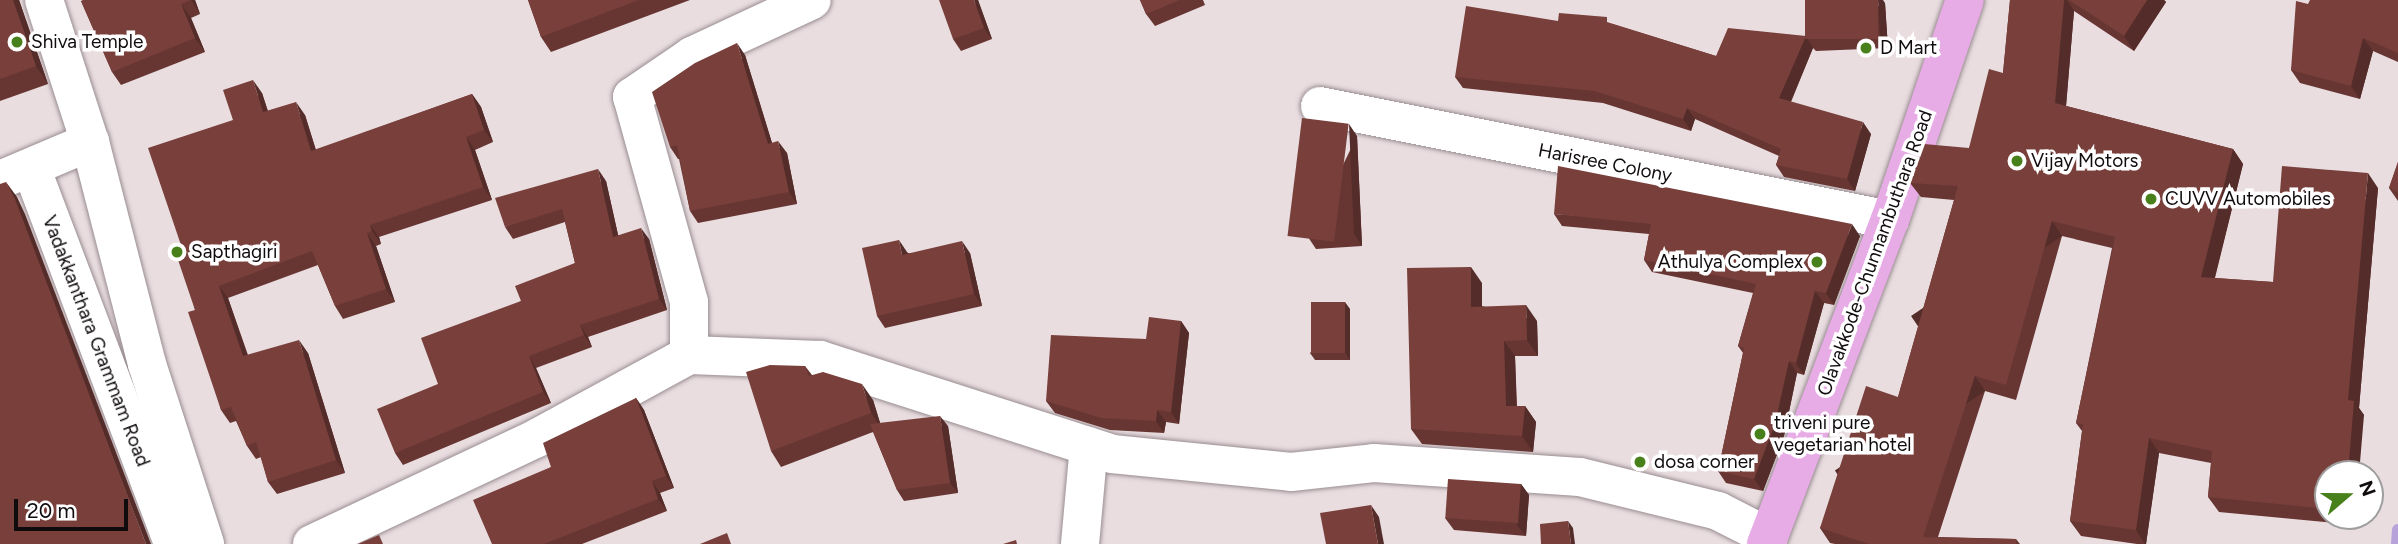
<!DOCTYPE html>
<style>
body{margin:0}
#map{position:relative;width:2398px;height:544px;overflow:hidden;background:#e9dde0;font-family:Figtree,sans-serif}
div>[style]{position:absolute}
.stream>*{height:12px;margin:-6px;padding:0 6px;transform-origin:6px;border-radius:6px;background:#b7a3da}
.roads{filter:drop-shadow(0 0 2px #998d91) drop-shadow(0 0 2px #998d91)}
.street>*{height:38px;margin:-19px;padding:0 19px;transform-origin:19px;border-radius:19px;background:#fff}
.primary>*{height:38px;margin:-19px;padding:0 19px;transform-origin:19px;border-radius:19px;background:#e7ace5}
.wall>*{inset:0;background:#673633}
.shaded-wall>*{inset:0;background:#542c29;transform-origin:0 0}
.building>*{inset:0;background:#783f3b;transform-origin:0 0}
.dots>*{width:19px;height:19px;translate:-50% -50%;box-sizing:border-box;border:4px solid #fff;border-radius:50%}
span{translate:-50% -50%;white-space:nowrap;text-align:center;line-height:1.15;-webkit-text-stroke:7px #fff;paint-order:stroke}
.poi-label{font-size:19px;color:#100c0d}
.left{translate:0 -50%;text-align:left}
.right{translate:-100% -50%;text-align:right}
.street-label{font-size:19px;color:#100c0d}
.north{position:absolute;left:2314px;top:460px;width:70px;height:70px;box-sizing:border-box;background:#fff;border:2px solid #9f9e9e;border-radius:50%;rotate:70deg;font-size:19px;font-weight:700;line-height:28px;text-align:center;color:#100c0d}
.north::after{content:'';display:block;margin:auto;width:24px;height:32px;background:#48811c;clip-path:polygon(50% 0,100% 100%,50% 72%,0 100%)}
.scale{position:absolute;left:14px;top:499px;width:114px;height:32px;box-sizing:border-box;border:4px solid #100c0d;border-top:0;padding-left:9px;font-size:21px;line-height:24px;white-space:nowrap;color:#100c0d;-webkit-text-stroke:5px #fff;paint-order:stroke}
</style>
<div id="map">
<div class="stream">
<div style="left:2397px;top:544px;width:14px;rotate:-86deg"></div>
</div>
<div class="roads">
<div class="street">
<div style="left:44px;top:0;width:149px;rotate:72.1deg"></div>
<div style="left:90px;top:142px;width:229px;rotate:75.6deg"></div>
<div style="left:147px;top:364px;width:189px;rotate:72.1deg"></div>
<div style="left:1320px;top:106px;width:581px;rotate:11.31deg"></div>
<div style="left:32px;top:170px;width:400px;rotate:69.3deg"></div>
<div style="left:0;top:180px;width:98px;rotate:-22.9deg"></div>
<div style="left:689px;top:355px;width:131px;rotate:2.2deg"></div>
<div style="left:820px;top:360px;width:307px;rotate:17.8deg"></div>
<div style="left:1112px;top:454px;width:180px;rotate:5.7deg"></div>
<div style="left:1291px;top:472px;width:83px;rotate:-6.2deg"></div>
<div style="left:1374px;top:463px;width:206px;rotate:3.9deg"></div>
<div style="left:1580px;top:477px;width:142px;rotate:13.8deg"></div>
<div style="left:1718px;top:511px;width:57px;rotate:27deg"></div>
<div style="left:312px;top:544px;width:249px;rotate:-25.2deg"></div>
<div style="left:537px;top:438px;width:173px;rotate:-28.6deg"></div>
<div style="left:689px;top:355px;width:53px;rotate:-90deg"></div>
<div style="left:689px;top:302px;width:213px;rotate:-105.5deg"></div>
<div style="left:632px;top:97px;width:73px;rotate:-34.3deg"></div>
<div style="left:692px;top:56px;width:132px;rotate:-25deg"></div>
<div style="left:1080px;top:544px;width:98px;rotate:-84.8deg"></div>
</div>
<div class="primary">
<div style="left:1766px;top:544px;width:347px;rotate:-69.1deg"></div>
<div style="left:1890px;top:220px;width:232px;rotate:-71.2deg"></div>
</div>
</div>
<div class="wall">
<div style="clip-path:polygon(0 0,19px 0,48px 84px,0 101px)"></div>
<div style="clip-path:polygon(195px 0,200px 14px,191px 18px,205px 52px,121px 85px,112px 72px,81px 1px)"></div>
<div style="clip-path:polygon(528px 0,690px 0,551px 52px,541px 37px)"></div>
<div style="clip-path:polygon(978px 0,992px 39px,961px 51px,953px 39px)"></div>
<div style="clip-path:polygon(1140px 0,1203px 0,1205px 5px,1155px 26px,1146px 14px)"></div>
<div style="clip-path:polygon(2010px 0,2164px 0,2166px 2px,2134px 51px,2074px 11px,2066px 106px,2233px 149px,2243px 164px,2215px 278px,2273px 282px,2378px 188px,2359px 408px,2364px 415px,2328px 474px,2328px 516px,2356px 516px,2355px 525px,2219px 512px,2208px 497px,2211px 463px,2159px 453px,2146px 544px,2137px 544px,2081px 536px,2070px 521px,2082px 431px,2076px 423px,2112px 248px,2062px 236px,2016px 400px,1985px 391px,1938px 537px,2016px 539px,2020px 544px,1835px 544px,1830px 543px,1820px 528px,1898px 397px,1954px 200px,1921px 197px,1910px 183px,1969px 148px,2003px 73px)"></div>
<div style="clip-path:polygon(2398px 0,2398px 62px,2373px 51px,2360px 99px,2300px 83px,2291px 70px,2308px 4px)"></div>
<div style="clip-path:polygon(1885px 3px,1888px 48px,1816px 51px,1813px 48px,1791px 102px,1871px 134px,1855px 191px,1784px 177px,1776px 165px,1779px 156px,1695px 119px,1691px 131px,1603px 103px,1463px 88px,1455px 77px,1558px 21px,1612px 24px,1716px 56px,1806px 36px,1807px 38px)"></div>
<div style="clip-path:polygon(745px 55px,772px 143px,787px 153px,797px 204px,698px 223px,690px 211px,679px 159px,678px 159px,670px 147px)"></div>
<div style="clip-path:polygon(262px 93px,268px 111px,305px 115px,316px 150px,472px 94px,481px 107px,493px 142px,475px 150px,492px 200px,379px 237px,381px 244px,376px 246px,395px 302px,343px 319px,335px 306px,318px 265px,228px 298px,248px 355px,308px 353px,345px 473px,277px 494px,268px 482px,261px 457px,256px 459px,247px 446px,236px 421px,230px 423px,221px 410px,195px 310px,182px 248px,233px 120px)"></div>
<div style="clip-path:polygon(1357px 136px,1362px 246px,1316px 249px,1308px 237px)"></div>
<div style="clip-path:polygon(2398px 162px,2398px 201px,2389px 188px)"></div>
<div style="clip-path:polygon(606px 181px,618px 235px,649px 239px,667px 310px,588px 337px,592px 347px,536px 368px,551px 403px,403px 465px,395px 453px,438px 384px,521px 301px,575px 263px,565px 222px,513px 239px,505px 227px)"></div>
<div style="clip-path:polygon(1554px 214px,1860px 236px,1834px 305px,1824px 303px,1804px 375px,1797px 373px,1784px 436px,1763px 491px,1726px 483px,1718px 471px,1743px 353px,1738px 346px,1753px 293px,1652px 272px,1644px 260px,1649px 234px,1562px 226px)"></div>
<div style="clip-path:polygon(907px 252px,908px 253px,970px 253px,982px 306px,885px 328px,877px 316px)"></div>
<div style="clip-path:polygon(1482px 283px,1482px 306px,1537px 321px,1538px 356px,1515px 356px,1517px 406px,1525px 406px,1536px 422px,1533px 452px,1422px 444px,1411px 429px)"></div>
<div style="clip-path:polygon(1350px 309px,1350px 360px,1315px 360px,1310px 353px)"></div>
<div style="clip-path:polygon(1181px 321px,1189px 333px,1179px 424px,1166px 422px,1164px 433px,1110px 430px,1055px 413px,1046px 401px,1146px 339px)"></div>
<div style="clip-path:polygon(805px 366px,812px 375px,873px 400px,880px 423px,948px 426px,958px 493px,904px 501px,897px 490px,873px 432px,781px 467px,771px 451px)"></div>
<div style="clip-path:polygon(636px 398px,644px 410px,674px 488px,660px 493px,667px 511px,582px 544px,492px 544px,551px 467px)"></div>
<div style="clip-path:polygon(1521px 484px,1529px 495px,1526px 536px,1454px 530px,1445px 518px)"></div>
</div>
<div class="shaded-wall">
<div style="clip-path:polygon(13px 0,19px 0,48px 84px,36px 66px)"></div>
<div style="clip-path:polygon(191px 0,195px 0,200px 14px)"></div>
<div style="clip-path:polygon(974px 0,978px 0,992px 39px,984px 28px)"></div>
<div style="clip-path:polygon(1878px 0,1883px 0,1885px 3px,1888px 48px,1880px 36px)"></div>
<div style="clip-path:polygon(2064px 0,2067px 0,2074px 11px,2065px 118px,2055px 103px)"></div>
<div style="clip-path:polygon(2147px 0,2164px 0,2166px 2px,2134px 51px,2124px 36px)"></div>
<div style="clip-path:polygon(181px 4px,191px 18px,205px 52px,195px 38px)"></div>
<div style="clip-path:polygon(1806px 36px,1813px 48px,1787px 110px,1779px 98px)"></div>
<div style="clip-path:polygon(2363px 38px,2373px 51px,2360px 99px,2351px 86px)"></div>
<div style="clip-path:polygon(737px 43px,745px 55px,776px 156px,768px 144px)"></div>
<div style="clip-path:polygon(253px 80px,262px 93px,272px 125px,263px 112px)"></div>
<div style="clip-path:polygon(472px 94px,481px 107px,493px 142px,484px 130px)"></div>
<div style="clip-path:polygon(296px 102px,305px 115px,320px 164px,311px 151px)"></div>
<div style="clip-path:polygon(1687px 108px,1695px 119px,1691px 131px,1683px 119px)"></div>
<div style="clip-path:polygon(1863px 122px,1871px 134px,1855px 191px,1847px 179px)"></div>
<div style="clip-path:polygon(1349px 124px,1357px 136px,1362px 246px,1354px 234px)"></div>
<div style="clip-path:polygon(466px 137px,475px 150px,492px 200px,483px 187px)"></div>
<div style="clip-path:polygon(778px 141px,787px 153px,797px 204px,789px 192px)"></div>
<div style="clip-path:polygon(2233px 149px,2243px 164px,2211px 292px,2201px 277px)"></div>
<div style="clip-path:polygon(598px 169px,606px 181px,621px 248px,613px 237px)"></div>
<div style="clip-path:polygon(2368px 173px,2378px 188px,2359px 408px,2364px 415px,2359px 474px,2348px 474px,2348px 400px)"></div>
<div style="clip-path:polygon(6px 182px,17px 197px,25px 214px,151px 544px,146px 544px)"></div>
<div style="left:2052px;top:221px;width:18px;height:170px;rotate:56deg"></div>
<div style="clip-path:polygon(1852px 224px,1860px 236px,1834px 305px,1826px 293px)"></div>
<div style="clip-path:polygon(370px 225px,379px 237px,381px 244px,372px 231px)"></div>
<div style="clip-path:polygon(641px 228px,649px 239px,667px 310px,659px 299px)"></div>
<div style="clip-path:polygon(367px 233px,376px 246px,395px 302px,386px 289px)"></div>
<div style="clip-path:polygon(899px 240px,907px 252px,911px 267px,902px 255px)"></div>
<div style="clip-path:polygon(962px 241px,970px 253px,982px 306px,974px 294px)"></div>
<div style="clip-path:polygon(1471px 267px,1482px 283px,1482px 322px,1471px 307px)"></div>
<div style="clip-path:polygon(219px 286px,228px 298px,252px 369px,243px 356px)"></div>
<div style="clip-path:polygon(1815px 291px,1824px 303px,1804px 375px,1796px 363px)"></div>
<div style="clip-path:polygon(1345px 302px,1350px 309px,1350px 360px,1345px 353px)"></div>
<div style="clip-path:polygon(1526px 305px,1537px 321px,1538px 356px,1527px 340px)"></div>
<div style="clip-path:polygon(1181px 321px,1189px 333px,1179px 424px,1171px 412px)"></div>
<div style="clip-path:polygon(580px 325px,588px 337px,592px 347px,584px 335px)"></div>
<div style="clip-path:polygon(299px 340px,308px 353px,345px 473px,336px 460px)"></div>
<div style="clip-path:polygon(1504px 341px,1515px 356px,1517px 422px,1506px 406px)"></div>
<div style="clip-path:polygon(529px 356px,536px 368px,551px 403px,543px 392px)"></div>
<div style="clip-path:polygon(1789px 361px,1797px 373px,1784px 436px,1763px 491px,1754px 479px)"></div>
<div style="left:1975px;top:376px;width:18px;height:169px;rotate:56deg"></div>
<div style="clip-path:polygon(862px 384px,873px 400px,882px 429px,871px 413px)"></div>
<div style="clip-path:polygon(636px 398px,644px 410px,674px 488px,666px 476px)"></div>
<div style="clip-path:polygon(1525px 406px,1536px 422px,1533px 452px,1522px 436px)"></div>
<div style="clip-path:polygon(1157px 410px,1166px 422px,1164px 433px,1156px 421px)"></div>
<div style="clip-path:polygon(940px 416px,948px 426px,958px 493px,950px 483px)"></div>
<div style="clip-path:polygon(2149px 438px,2159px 453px,2146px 544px,2145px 544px,2136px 530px)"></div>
<div style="clip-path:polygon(652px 481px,660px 493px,667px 511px,658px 499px)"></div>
<div style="clip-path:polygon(1521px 484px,1529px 495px,1526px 536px,1517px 525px)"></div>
<div style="clip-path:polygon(1371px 505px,1379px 517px,1384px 544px,1378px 544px)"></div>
<div style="clip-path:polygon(2349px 516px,2356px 516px,2355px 525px)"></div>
<div style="clip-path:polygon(1568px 521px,1573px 528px,1575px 544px,1571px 544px)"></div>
</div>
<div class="building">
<div style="clip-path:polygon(0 0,13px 0,36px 66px,0 79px)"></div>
<div style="clip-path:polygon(83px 0,191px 0,181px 4px,195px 38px,112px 72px,81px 1px)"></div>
<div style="clip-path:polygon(528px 0,639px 0,541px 37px)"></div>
<div style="clip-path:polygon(939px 0,974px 0,984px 28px,953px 39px)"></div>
<div style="clip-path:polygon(1140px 0,1180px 0,1146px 14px)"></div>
<div style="left:1805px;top:0;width:73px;height:39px"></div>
<div style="clip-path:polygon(2010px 0,2064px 0,2055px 103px,2233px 149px,2201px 277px,2273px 282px,2282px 166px,2368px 173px,2348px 400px,2354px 401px,2348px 474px,2328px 474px,2328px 509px,2208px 497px,2212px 451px,2149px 438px,2136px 530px,2070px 521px,2083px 424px,2076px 423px,2115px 237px,2052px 221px,2006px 385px,1975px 376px,1923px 537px,2016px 539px,2016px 544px,1869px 544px,1820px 528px,1866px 386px,1898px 397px,1958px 186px,1910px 183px,1924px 144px,1969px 148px,1989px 69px,2003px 73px)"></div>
<div style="clip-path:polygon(2069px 0,2147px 0,2124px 36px)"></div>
<div style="clip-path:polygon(2310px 0,2398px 0,2398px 53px,2363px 38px,2351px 86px,2291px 70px,2296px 1px,2308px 4px)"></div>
<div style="clip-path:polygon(1466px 6px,1558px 21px,1559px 13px,1607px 17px,1607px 22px,1716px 56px,1728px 28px,1806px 36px,1779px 98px,1863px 122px,1847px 179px,1776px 165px,1781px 149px,1687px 108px,1683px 119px,1595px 91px,1455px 77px)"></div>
<div style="clip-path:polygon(737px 43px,768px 144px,778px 141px,789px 192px,690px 211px,677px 145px,670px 147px,652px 92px,695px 63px)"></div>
<div style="clip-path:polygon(253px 80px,263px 112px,296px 102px,311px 151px,472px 94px,484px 130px,466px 137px,483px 187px,370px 225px,372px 231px,367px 233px,386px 289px,335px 306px,312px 251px,219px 286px,243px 356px,299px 340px,336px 460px,268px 482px,256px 442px,247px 446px,231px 407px,221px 410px,188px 312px,195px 310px,175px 251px,182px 248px,148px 148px,233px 120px,223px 90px)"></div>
<div style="left:1302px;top:118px;width:47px;height:119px;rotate:7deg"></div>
<div style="clip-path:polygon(2398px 162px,2398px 192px,2389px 188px)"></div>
<div style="clip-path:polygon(1558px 166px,1852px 224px,1826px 293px,1815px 291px,1796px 363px,1789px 361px,1775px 424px,1754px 479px,1718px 471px,1744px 348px,1738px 346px,1756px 284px,1644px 260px,1651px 224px,1554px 214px)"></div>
<div style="clip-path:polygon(598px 169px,613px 237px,641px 228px,659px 299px,580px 325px,584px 335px,529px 356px,543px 392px,395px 453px,377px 409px,438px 384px,421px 338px,521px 301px,515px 286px,575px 263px,562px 209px,505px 227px,495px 198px)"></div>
<div style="clip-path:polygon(6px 182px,15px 199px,146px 544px,0 544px,0 184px)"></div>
<div style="clip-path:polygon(899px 240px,902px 255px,962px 241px,974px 294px,877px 316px,862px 248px)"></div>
<div style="clip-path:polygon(1471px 267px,1471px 307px,1526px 305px,1527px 340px,1504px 341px,1506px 406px,1525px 406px,1522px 436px,1411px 429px,1407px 268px)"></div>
<div style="left:1345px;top:302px;width:51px;height:34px;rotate:90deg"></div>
<div style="clip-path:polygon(1149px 317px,1181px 321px,1171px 412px,1157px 410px,1156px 421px,1101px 418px,1046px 401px,1051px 335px,1146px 339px)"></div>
<div style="clip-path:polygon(770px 365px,805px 366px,809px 376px,823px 372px,862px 384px,871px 413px,771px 451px,746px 372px)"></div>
<div style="clip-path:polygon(636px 398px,666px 476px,652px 481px,658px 499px,544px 544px,492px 544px,473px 500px,551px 467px,543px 443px)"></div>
<div style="clip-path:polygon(940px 416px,950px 483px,897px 490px,870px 424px)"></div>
<div style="left:1448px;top:479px;width:73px;height:39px;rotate:4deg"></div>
<div style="clip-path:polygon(1371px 505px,1378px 544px,1326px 544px,1320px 513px)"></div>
<div style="clip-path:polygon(1568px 521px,1571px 544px,1541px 544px,1540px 524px)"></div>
<div style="clip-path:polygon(727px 533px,731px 544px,700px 544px)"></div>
<div style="clip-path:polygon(379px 535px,383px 544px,358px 544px)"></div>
<div style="clip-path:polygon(1016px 540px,1017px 544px,1003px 544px)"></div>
</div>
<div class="dots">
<div style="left:17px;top:42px;background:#48811c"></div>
<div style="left:1866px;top:48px;background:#48811c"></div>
<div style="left:2017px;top:161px;background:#48811c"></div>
<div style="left:2151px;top:199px;background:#48811c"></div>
<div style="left:177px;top:252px;background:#48811c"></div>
<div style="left:1817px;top:262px;background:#48811c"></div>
<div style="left:1760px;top:434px;background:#48811c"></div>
<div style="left:1640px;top:462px;background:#48811c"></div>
</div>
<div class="poi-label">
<span class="left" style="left:31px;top:42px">Shiva Temple</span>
<span class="left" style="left:1880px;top:48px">D Mart</span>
<span class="left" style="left:2031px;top:161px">Vijay Motors</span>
<span class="left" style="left:2165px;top:199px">CUVV Automobiles</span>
<span class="left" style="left:191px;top:252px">Sapthagiri</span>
<span class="right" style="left:1803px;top:262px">Athulya Complex</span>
<span class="left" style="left:1774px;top:434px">triveni pure<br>vegetarian hotel</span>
<span class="left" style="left:1654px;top:462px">dosa corner</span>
</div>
<div class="street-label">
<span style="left:1605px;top:163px;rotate:11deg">Harisree Colony</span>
<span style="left:1875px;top:253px;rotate:-70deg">Olavakkode-Chunnambuthara Road</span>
<span style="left:96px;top:341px;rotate:69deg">Vadakkanthara Grammam Road</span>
</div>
<div class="north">N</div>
<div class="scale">20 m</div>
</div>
